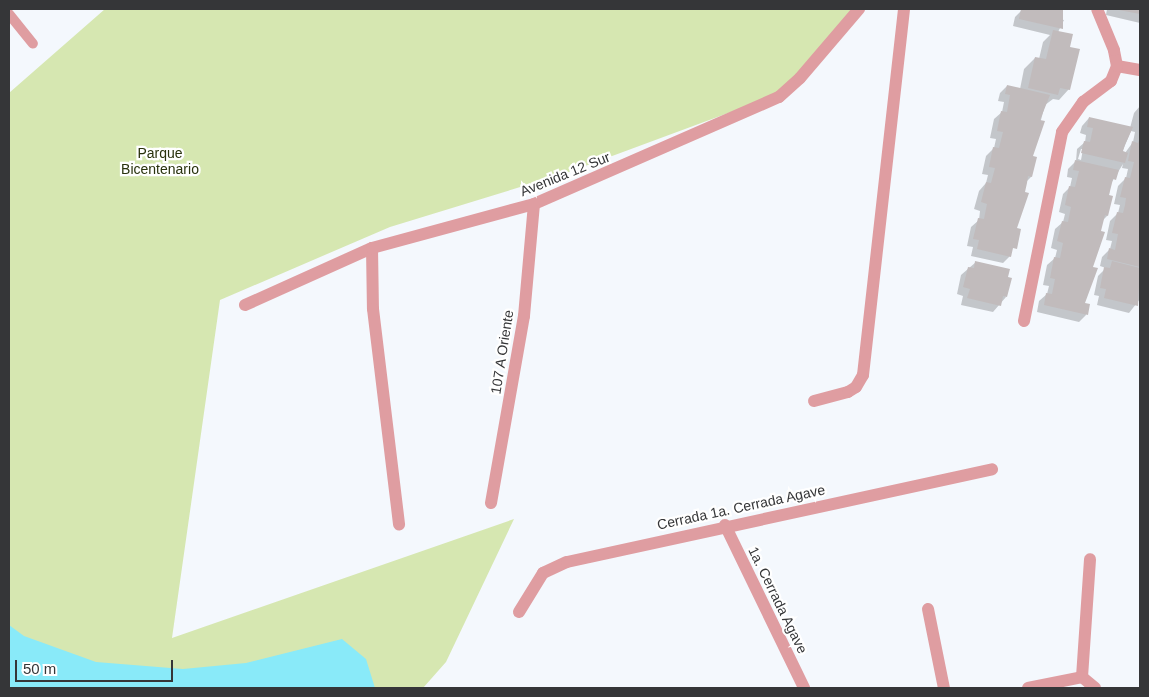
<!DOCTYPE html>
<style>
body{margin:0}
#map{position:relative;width:1149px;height:697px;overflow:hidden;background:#f4f8fd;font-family:Arial,sans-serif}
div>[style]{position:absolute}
.green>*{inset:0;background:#d6e7b1}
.water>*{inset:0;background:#89eaf9}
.shadow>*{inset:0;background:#0003}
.building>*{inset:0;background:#c1bbbc}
.service>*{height:10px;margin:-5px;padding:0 5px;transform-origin:5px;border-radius:5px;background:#df9da1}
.minor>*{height:12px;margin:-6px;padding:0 6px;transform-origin:6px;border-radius:6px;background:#df9da1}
span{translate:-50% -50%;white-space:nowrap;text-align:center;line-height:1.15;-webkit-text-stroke:4.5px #fff;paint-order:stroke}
.park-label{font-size:14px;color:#29320d}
.street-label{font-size:14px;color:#353638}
.frame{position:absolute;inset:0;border:10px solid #353638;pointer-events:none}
.scale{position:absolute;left:15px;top:660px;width:158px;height:22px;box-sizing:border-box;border:2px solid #353638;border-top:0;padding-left:6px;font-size:15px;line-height:18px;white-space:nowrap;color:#353638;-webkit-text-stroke:4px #fff;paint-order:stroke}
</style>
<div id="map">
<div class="green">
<div style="clip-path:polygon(105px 9px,856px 9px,782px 93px,569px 172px,390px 227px,220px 300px,172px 638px,514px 519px,446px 662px,423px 688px,9px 688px,9px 93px)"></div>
</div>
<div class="water">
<div style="clip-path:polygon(9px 625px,24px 636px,96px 662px,183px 669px,246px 663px,342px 639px,366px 659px,375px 688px,9px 688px)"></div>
</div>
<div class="shadow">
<div style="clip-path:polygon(1023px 9px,1063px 9px,1059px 19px,1064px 20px,1058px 32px,1069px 48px,1069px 89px,1059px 100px,1053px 99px,1045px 105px,1031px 157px,1031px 177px,1026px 182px,1010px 256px,1003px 263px,971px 256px,973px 247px,967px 246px,971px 227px,979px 220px,980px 211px,974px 209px,979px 191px,986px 183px,988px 175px,982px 174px,986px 156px,994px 148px,996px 139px,990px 138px,994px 119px,1002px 112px,1004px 102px,998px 101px,1000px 93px,1007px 86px,1020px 89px,1024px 69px,1035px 58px,1039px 59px,1043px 42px,1050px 35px,1013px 26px,1015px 17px)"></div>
<div style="clip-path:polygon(1107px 9px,1140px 9px,1140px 23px,1106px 15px)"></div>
<div style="clip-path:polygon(evenodd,1140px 106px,1140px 299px,1129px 313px,1097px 305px,1099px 296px,1094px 295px,1098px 276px,1106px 268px,1100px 266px,1102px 257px,1110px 249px,1112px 241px,1106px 240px,1110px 221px,1118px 213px,1120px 205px,1114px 204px,1118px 186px,1126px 178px,1128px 169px,1122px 168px,1123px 164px,1110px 185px,1107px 216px,1102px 221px,1084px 304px,1086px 315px,1079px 322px,1037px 312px,1039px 301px,1047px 294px,1049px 286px,1043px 285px,1047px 265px,1055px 258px,1057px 250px,1051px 248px,1055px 229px,1063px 222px,1065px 214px,1059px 212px,1063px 194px,1070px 187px,1072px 178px,1067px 177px,1068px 169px,1076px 161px,1077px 149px,1085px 142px,1086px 135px,1080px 133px,1082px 126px,1089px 118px,1130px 128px,1134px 113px,1140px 106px,1131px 131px,1135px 132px,1133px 142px,1125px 153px,1122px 152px,1131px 131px,1140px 106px,1081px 149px,1083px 149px,1081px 160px,1078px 159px,1081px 149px)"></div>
<div style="clip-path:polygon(976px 262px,1006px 297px,993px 312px,961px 305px,963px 296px,957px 294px,961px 275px)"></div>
</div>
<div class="building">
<div style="clip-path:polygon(1021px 9px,1063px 9px,1063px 29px,1019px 19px)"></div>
<div style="clip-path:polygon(1119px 9px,1140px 9px,1140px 14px,1119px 10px)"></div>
<div style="clip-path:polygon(1053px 30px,1073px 34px,1070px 47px,1080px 49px,1070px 90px,1060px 88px,1058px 95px,1028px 88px,1035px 57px,1046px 59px)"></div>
<div style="clip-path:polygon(1007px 85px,1050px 95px,1040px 120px,1045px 121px,1033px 156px,1037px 157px,1032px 177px,1028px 176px,1027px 183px,1025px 192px,1029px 193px,1017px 228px,1021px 229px,1017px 249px,1013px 248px,1011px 257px,977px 249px,979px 240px,973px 239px,978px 218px,984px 219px,987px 204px,981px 202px,986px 182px,991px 183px,995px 168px,989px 167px,993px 147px,999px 148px,1003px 132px,997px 131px,1001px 111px,1007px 112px,1010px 95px,1005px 94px)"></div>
<div style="clip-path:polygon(1089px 117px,1133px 127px,1125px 145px,1123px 151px,1128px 153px,1125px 163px,1081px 153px,1084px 141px,1090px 142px,1093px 128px,1087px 127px)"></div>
<div style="clip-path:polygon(1140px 137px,1140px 267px,1107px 259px,1109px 248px,1115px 250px,1118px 234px,1112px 233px,1117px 212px,1123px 213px,1125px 205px,1126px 198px,1120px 197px,1125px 177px,1130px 178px,1134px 162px,1128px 161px,1132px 141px,1138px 143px)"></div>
<div style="clip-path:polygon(1075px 160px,1119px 170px,1116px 180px,1113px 179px,1109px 195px,1113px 196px,1108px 216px,1105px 215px,1101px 231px,1105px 232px,1093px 267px,1098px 268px,1085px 303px,1090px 304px,1088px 315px,1044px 305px,1046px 293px,1052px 294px,1055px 279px,1050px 278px,1054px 257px,1060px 258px,1063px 243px,1057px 241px,1062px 221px,1068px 222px,1071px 207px,1065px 205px,1069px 186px,1075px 187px,1079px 171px,1073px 170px)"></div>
<div style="clip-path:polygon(975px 261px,1010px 269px,1008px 277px,1012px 278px,1007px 297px,1003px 296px,1001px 306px,967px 298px,970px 289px,963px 287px,968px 267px,974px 268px)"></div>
<div style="clip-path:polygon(1112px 261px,1140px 268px,1138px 306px,1104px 298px,1106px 289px,1100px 288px,1104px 267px,1110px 268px)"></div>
</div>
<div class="service">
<div style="left:9px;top:14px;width:38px;rotate:51deg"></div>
</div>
<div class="minor">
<div style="left:1117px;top:66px;width:23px;rotate:10deg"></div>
<div style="left:372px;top:248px;width:61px;rotate:89.1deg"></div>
<div style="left:373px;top:309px;width:217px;rotate:83.1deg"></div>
<div style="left:245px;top:305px;width:139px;rotate:-24.2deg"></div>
<div style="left:372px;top:248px;width:168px;rotate:-15.2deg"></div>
<div style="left:534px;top:204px;width:267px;rotate:-23.6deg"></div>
<div style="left:779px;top:97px;width:28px;rotate:-42deg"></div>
<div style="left:800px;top:78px;width:91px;rotate:-49.5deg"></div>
<div style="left:1024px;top:321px;width:193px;rotate:-78.6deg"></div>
<div style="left:1062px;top:132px;width:37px;rotate:-55deg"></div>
<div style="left:1083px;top:102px;width:35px;rotate:-37deg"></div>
<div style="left:1111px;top:81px;width:16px;rotate:-68deg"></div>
<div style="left:1117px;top:66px;width:16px;rotate:-101deg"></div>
<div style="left:1114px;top:50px;width:44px;rotate:-112.5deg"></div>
<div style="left:814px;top:401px;width:35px;rotate:-15deg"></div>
<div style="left:848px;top:392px;width:9px;rotate:-32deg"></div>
<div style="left:856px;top:387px;width:14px;rotate:-60deg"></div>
<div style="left:863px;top:375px;width:368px;rotate:-83.6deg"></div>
<div style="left:491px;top:503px;width:190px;rotate:-80deg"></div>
<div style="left:524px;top:316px;width:112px;rotate:-84.9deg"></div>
<div style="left:725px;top:525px;width:181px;rotate:64.1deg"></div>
<div style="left:928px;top:609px;width:81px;rotate:78.6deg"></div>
<div style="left:519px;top:612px;width:46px;rotate:-58.4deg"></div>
<div style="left:543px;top:573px;width:26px;rotate:-25deg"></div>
<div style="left:567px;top:562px;width:435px;rotate:-12.3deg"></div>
<div style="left:1082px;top:677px;width:118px;rotate:-86.1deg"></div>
<div style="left:1082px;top:677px;width:17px;rotate:40deg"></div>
<div style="left:1028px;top:688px;width:55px;rotate:-11.5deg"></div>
</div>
<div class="park-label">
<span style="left:160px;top:161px">Parque<br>Bicentenario</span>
</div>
<div class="street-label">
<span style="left:565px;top:174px;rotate:-22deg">Avenida 12 Sur</span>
<span style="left:502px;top:352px;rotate:-81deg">107 A Oriente</span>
<span style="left:741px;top:507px;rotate:-12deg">Cerrada 1a. Cerrada Agave</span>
<span style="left:778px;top:600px;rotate:64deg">1a. Cerrada Agave</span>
</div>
<div class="frame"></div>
<div class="scale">50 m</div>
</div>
